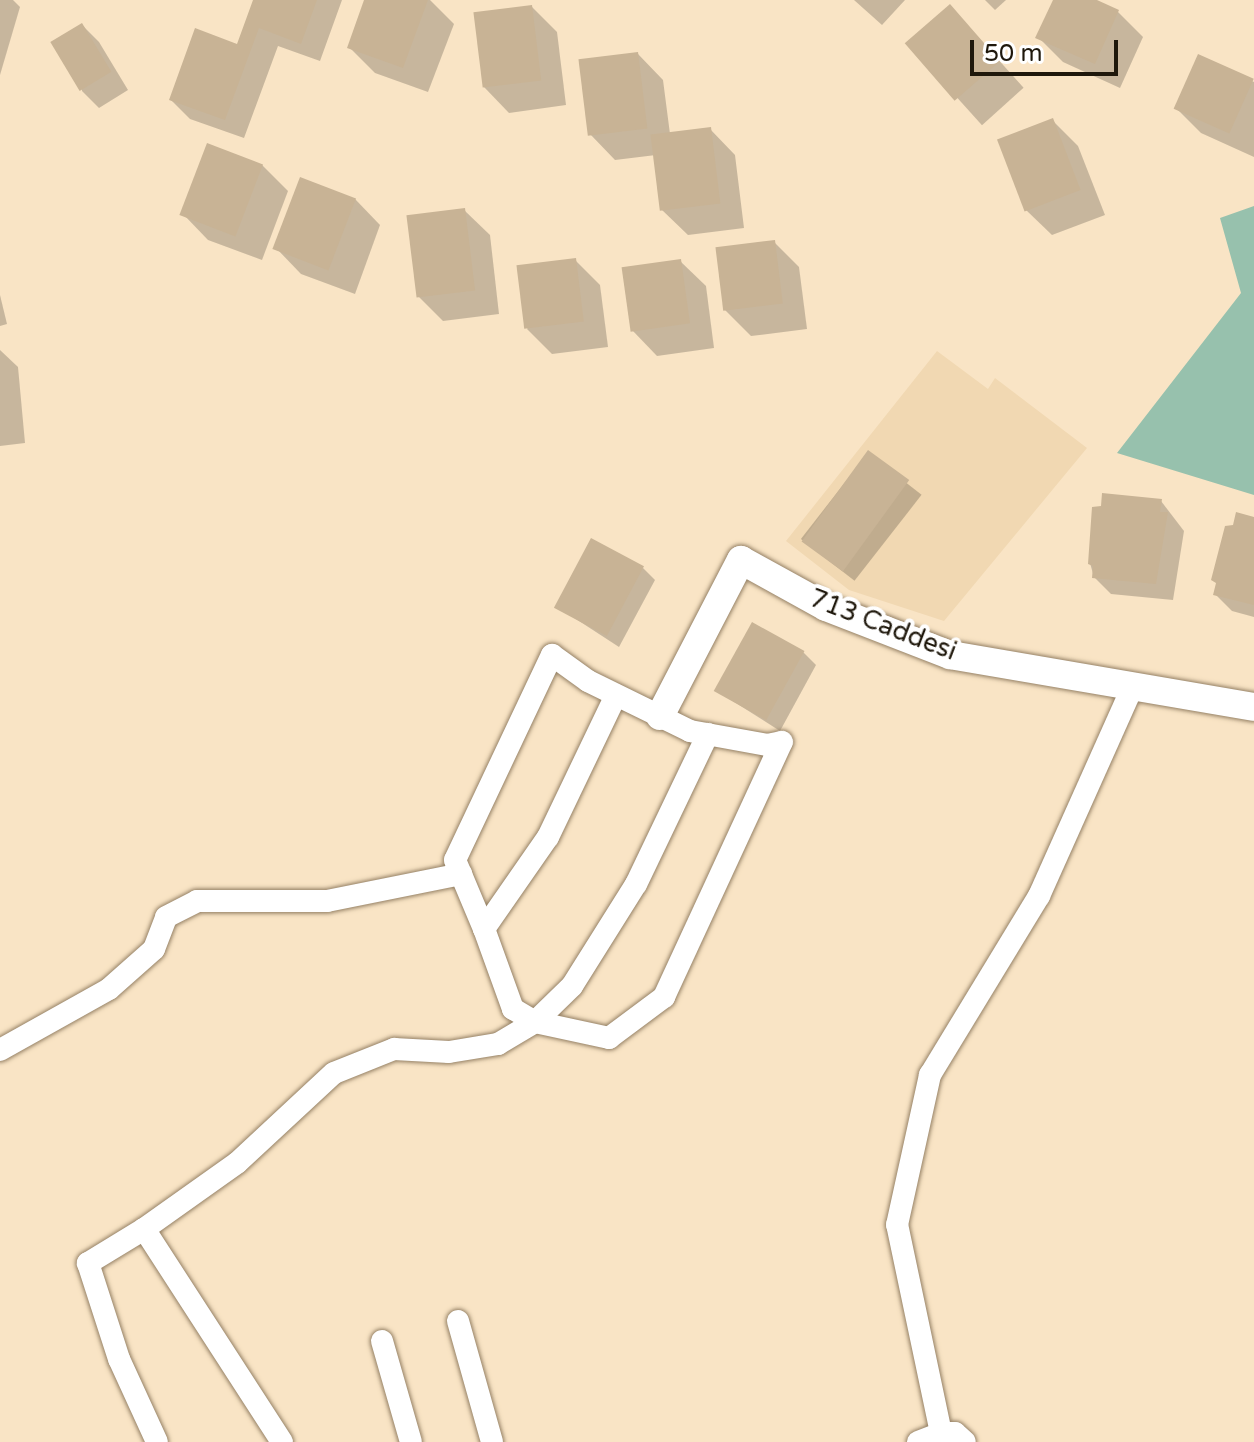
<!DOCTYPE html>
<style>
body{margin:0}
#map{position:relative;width:1254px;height:1442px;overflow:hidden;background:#f9e4c5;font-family:"Varela Round",sans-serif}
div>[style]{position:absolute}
.built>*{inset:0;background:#f1d8b2}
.green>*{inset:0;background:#97c1ad}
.shadow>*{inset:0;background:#0003;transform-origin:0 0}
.building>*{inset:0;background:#c8b395;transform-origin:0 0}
.roads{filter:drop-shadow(0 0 2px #958165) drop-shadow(0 0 2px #958165)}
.minor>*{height:22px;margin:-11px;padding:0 11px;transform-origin:11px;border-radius:11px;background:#fff}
.tertiary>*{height:28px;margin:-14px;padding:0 14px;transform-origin:14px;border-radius:14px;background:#fff}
span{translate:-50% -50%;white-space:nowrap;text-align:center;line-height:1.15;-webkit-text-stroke:8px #fff;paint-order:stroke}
.street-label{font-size:26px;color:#1f180c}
.scale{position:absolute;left:970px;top:40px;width:148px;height:36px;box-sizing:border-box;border:4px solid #1f180c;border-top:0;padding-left:10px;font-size:24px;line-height:28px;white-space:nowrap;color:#1f180c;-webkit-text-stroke:6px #fff;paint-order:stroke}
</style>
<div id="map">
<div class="built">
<div style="clip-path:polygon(937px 351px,988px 389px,995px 378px,1087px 448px,944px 621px,849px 590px,786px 541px)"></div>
</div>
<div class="green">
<div style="clip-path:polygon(1254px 206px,1254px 495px,1117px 453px,1241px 293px,1220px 218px)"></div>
</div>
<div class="shadow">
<div style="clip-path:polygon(0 0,13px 0,20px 7px,0 75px)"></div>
<div style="clip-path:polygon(255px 0,342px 0,320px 61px,278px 46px,244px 138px,190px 119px,171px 100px,238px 46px)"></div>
<div style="clip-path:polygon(367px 0,430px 0,454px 24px,428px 92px,375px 73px,349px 47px)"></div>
<div style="clip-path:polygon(854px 0,905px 0,882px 25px)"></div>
<div style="clip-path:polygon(985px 0,1006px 0,995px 10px)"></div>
<div style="clip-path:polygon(1055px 0,1092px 0,1118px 12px,1143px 37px,1120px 88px,1063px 62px,1038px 37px)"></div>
<div style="left:950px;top:6px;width:110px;height:56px;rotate:48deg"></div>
<div style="clip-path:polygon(532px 7px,557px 32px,566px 105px,509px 113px,484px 87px)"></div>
<div style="clip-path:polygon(82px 25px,99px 42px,128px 90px,99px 108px,82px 91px)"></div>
<div style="clip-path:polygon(638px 54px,663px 80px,670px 134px,710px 129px,735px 155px,744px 228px,688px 235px,662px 210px,656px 155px,615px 160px,590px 134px)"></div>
<div style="clip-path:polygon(1199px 57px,1254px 82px,1254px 157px,1201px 133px,1176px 108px)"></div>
<div style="clip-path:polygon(1053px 121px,1078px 146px,1105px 215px,1052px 235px,1026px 210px)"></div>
<div style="clip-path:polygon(262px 165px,288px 191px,262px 260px,208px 240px,183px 214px)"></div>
<div style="clip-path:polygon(355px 199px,380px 225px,355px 294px,301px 274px,276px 248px)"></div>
<div style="clip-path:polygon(464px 210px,490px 235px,499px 314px,443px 321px,418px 296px)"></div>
<div style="clip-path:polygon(774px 242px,799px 267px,807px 329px,751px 336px,725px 310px)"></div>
<div style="clip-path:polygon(575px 260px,600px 285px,608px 347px,552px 354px,527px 329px)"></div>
<div style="clip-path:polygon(680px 261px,706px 286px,714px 348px,657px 356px,632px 330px)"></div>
<div style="clip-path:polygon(0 295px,7px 324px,0 326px)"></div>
<div style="clip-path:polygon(0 350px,18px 367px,25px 443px,0 446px)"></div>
<div style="left:868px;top:453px;width:68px;height:109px;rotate:38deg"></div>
<div style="clip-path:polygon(1161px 501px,1184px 531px,1173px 600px,1111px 594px,1094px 577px,1090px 563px)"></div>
<div style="clip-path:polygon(1254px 519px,1254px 617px,1232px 611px,1215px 594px)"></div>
<div style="clip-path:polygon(643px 568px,655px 580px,619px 647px,556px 606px)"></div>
<div style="clip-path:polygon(803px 652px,816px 665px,780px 731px,717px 691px)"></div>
</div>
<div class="building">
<div style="clip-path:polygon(253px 0,317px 0,301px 44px,259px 28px,225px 120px,169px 100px,195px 28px,237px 44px)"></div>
<div style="clip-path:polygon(364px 0,428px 0,403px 68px,347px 48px)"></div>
<div style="clip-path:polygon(1053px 0,1097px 0,1119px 10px,1095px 64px,1035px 38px)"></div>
<div style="left:950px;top:4px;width:76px;height:60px;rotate:49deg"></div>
<div style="left:532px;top:5px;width:76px;height:59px;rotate:83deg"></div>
<div style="left:82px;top:23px;width:57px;height:37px;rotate:59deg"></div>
<div style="left:638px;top:52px;width:77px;height:60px;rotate:83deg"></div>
<div style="left:1198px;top:54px;width:61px;height:60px;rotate:24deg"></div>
<div style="left:1053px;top:118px;width:77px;height:60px;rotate:69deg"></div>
<div style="left:711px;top:127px;width:77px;height:61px;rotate:83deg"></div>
<div style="left:207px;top:143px;width:60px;height:77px;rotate:21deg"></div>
<div style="left:300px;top:177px;width:60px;height:77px;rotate:21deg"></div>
<div style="left:465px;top:208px;width:83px;height:59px;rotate:83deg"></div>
<div style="left:775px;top:240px;width:64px;height:60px;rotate:83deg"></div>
<div style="left:576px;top:258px;width:64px;height:60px;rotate:83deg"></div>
<div style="left:681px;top:259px;width:65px;height:60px;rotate:82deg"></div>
<div style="left:868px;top:450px;width:51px;height:113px;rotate:36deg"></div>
<div style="clip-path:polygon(1102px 493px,1162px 499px,1160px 512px,1168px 512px,1156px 584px,1092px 578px,1093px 566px,1088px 564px,1092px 507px,1101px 506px)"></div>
<div style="clip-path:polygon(1236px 512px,1254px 517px,1254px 605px,1213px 595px,1216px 583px,1211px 580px,1225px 526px,1233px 525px)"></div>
<div style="left:591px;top:538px;width:60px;height:79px;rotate:28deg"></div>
<div style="left:752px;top:622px;width:60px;height:79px;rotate:29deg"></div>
</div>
<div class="roads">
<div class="minor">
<div style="left:708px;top:734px;width:166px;rotate:115.6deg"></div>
<div style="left:636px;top:884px;width:120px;rotate:122.1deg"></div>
<div style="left:572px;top:986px;width:52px;rotate:135.8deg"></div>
<div style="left:535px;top:1022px;width:76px;rotate:12.2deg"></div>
<div style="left:609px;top:1038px;width:69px;rotate:-36.7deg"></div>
<div style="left:664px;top:997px;width:281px;rotate:-65.2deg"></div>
<div style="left:484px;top:929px;width:75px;rotate:-112.8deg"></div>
<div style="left:455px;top:860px;width:227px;rotate:-64.7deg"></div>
<div style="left:552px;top:655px;width:44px;rotate:35.8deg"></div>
<div style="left:588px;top:681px;width:114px;rotate:26.1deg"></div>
<div style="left:690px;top:731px;width:78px;rotate:10.3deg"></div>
<div style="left:767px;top:745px;width:15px;rotate:-11deg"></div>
<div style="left:0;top:1050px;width:125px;rotate:-29.2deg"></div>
<div style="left:109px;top:989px;width:60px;rotate:-41.6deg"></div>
<div style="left:154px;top:949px;width:34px;rotate:-69deg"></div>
<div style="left:166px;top:917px;width:35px;rotate:-27deg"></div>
<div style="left:197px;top:901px;width:130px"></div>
<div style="left:327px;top:901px;width:137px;rotate:-11.4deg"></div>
<div style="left:144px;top:1229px;width:66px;rotate:148.7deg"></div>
<div style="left:88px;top:1263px;width:101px;rotate:72.1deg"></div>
<div style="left:119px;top:1359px;width:91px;rotate:65.4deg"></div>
<div style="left:458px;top:1321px;width:126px;rotate:74.3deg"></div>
<div style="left:382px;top:1341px;width:105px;rotate:74deg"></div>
<div style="left:941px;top:1433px;width:14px"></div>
<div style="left:955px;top:1433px;width:13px;rotate:42deg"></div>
<div style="left:282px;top:1442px;width:254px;rotate:-122.9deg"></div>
<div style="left:144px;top:1229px;width:114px;rotate:-35.4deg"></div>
<div style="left:237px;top:1163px;width:132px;rotate:-42.9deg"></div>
<div style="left:334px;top:1073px;width:65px;rotate:-21.8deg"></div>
<div style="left:394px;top:1049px;width:55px;rotate:3.1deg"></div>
<div style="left:449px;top:1052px;width:50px;rotate:-9.3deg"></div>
<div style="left:498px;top:1044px;width:43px;rotate:-30.7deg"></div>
<div style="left:535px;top:1022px;width:26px;rotate:-149deg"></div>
<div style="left:513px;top:1009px;width:85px;rotate:-109.9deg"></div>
<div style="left:484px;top:929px;width:112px;rotate:-55.2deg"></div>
<div style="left:548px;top:837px;width:157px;rotate:-64.4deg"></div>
<div style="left:918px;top:1442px;width:25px;rotate:-21deg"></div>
<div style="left:941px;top:1433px;width:213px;rotate:-101.9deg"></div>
<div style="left:897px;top:1225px;width:154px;rotate:-77.6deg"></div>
<div style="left:930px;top:1075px;width:210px;rotate:-58.7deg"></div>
<div style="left:1039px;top:896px;width:228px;rotate:-65.9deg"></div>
</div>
<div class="tertiary">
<div style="left:660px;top:716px;width:176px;rotate:-62.6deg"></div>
<div style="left:741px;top:560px;width:97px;rotate:28.9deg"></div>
<div style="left:826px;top:607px;width:133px;rotate:21.2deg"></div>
<div style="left:950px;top:655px;width:308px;rotate:9.7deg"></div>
</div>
</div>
<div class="street-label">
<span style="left:883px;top:625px;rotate:21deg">713 Caddesi</span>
</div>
<div class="scale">50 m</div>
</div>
